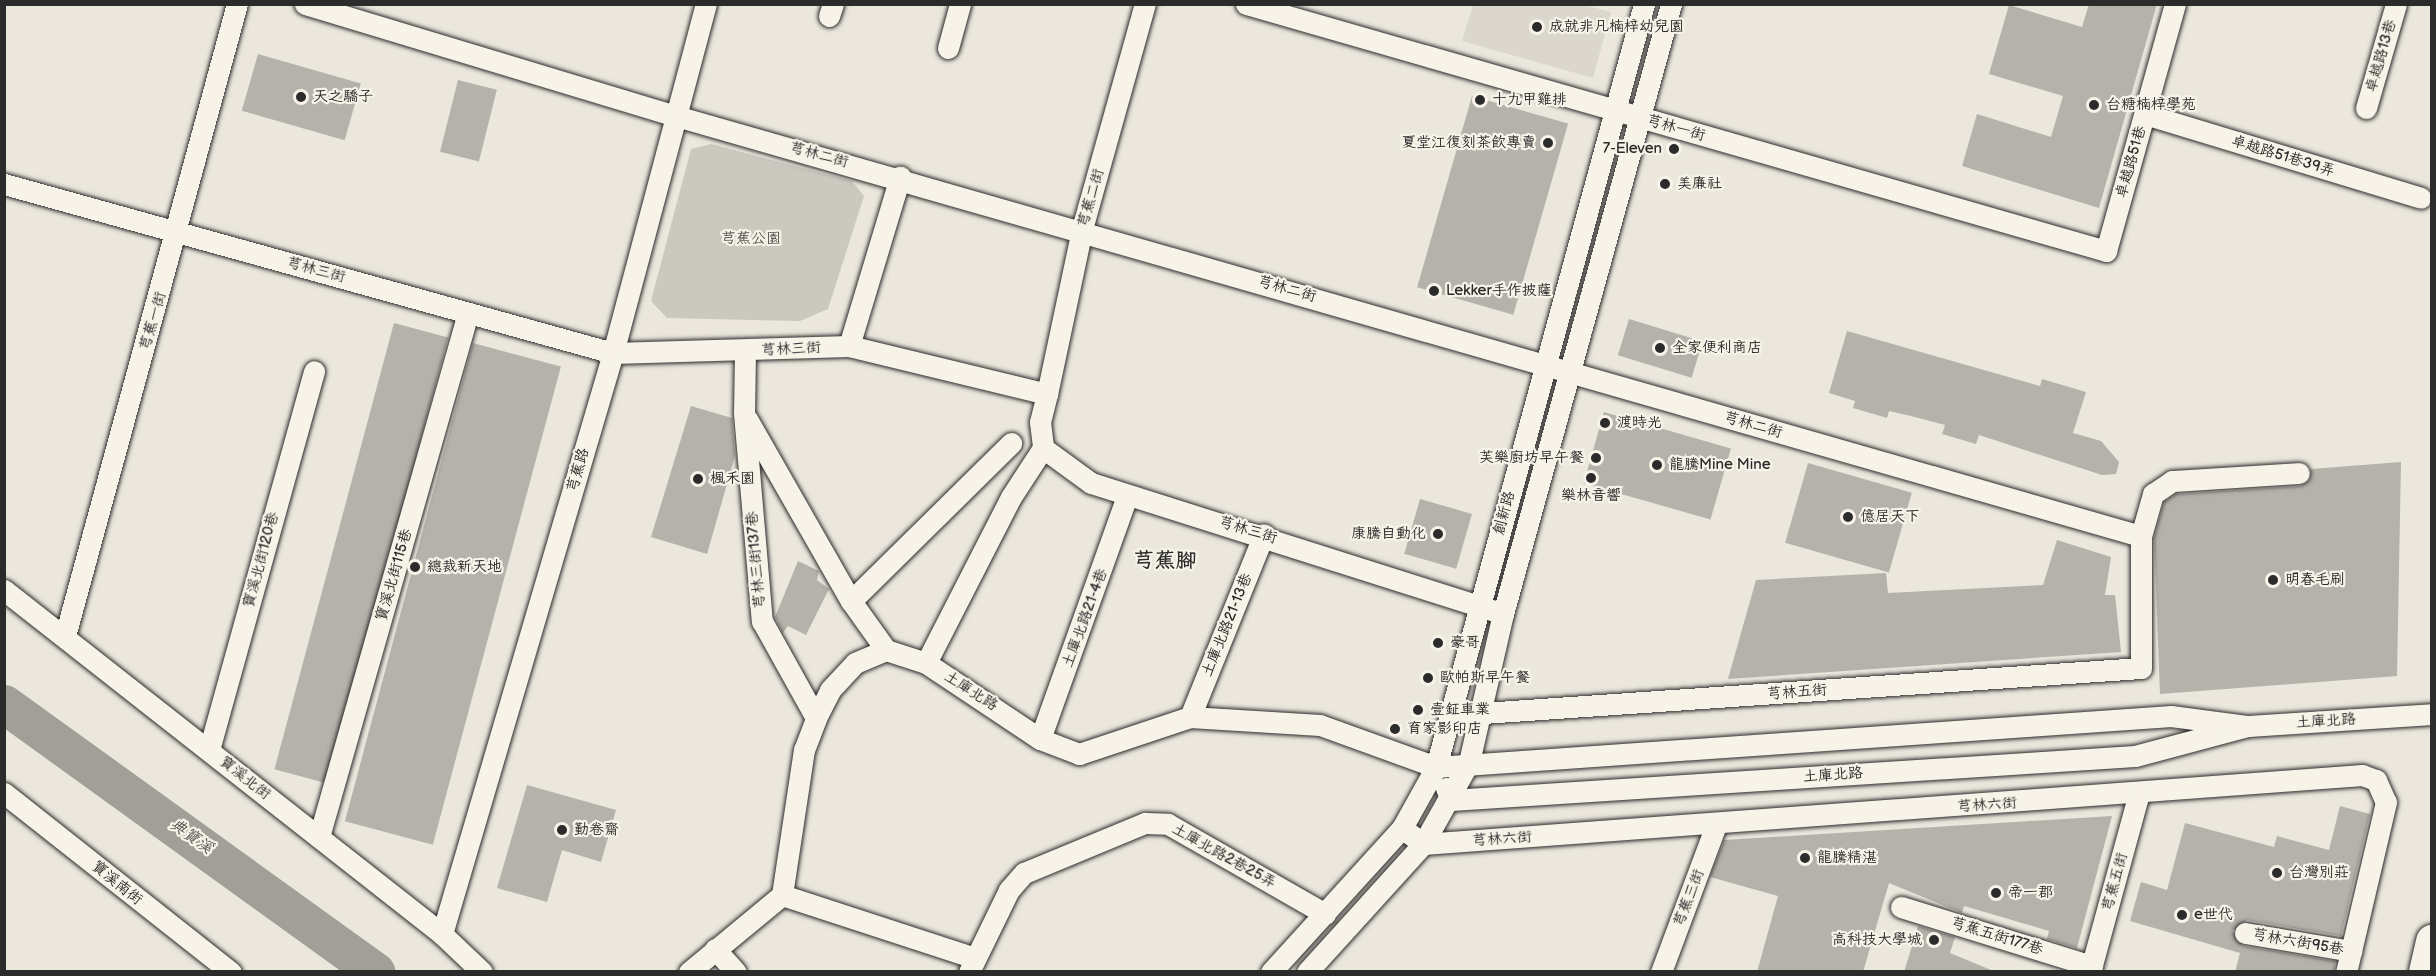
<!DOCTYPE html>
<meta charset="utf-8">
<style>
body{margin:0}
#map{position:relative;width:2436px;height:976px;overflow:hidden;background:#ebe7dd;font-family:"Balsamiq Sans","LXGW WenKai TC",sans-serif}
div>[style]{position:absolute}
.built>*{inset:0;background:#dbd7ce}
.green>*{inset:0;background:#cbc8bf}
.river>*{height:39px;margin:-19.5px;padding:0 19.5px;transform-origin:19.5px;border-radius:19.5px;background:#a29f98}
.building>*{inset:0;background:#b5b2ab;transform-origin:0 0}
.roads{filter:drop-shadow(0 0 2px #2b2b2b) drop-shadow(0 0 2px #2b2b2b)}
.minor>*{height:21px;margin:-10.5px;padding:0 10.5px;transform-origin:10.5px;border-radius:10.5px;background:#f7f3e8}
.highway>*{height:32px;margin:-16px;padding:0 16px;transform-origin:16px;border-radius:16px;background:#f7f3e8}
.dots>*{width:16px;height:16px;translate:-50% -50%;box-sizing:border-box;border:3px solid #f7f3e8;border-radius:50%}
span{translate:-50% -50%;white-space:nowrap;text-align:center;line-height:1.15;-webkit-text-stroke:4.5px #f7f3e8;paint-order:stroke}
.poi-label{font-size:15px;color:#2b2b2b}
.left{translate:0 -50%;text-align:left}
.right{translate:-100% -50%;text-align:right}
.street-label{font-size:15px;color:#2b2b2b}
.park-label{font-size:15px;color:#535250}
.water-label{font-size:16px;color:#555451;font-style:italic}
.district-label{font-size:21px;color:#2b2b2b;font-weight:700}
.frame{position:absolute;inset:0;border:6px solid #2b2b2b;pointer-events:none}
</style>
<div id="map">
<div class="built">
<div style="clip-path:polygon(1473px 5px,1584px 5px,1611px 12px,1593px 78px,1462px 41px)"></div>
</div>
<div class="green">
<div style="clip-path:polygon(711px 144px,852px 181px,864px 196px,828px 309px,800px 321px,667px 318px,651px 301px,691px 149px)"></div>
</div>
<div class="river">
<div style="left:4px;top:704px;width:458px;rotate:35.8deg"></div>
</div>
<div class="building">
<div style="clip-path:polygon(2089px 4px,2157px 4px,2099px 208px,1962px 166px,1977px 114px,2051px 137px,2063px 96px,1989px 74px,2009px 5px,2082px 27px)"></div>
<div style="left:258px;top:54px;width:107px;height:59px;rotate:16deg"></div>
<div style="left:458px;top:80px;width:40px;height:74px;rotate:14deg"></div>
<div style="left:1472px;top:96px;width:100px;height:199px;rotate:16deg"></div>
<div style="left:1629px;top:319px;width:77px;height:38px;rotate:17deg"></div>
<div style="left:394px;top:323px;width:56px;height:462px;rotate:15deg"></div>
<div style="clip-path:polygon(1847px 331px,2040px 386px,2042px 379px,2086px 392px,2073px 433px,2101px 441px,2119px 462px,2116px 474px,2102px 475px,1979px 435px,1976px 444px,1942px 434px,1945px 425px,1911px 416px,1889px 411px,1887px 418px,1853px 408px,1855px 401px,1829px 393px)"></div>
<div style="left:473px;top:343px;width:91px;height:495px;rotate:15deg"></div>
<div style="clip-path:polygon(691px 406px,732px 418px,735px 456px,707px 554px,651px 537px)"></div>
<div style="left:1604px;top:412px;width:132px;height:74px;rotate:16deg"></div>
<div style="clip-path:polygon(2401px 462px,2397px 676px,2160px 694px,2154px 538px,2164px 502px,2176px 494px,2300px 486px,2310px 479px,2311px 469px)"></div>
<div style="left:1808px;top:463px;width:108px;height:83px;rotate:16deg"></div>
<div style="left:1420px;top:499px;width:54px;height:57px;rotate:16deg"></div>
<div style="clip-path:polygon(2057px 540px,2111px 557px,2105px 595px,2115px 595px,2121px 652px,1728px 679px,1756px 580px,1886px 573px,1888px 593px,2043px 585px)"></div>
<div style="clip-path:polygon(798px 561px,819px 571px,817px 580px,829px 589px,806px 635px,788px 626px,783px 633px,775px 617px)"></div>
<div style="clip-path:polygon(527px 785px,616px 810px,601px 862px,562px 850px,547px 902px,497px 888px)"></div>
<div style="clip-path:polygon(2340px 806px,2370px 814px,2341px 936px,2247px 920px,2232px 931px,2243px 946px,2335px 961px,2334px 972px,2235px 972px,2240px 953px,2130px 921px,2141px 882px,2167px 890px,2185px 823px,2274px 847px,2277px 836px,2329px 850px)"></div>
<div style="clip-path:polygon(2112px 816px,2077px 948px,2047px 939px,2049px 931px,1964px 906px,1962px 913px,1889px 883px,1863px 972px,1757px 972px,1778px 896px,1710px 877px,1724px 840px)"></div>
<div style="clip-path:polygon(1918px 926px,1955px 937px,1950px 953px,1996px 972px,1904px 972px)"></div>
</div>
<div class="roads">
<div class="minor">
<div style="left:305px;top:4px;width:388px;rotate:16.8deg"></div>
<div style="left:676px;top:116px;width:1524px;rotate:16deg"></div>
<div style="left:2141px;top:536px;width:132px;rotate:90deg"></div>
<div style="left:2141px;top:668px;width:689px;rotate:176.09deg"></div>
<div style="left:1246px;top:4px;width:895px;rotate:16.02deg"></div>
<div style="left:2106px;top:251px;width:256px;rotate:-74.4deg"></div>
<div style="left:829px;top:16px;width:13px;rotate:-72deg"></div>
<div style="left:948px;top:48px;width:46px;rotate:-74.7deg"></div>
<div style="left:2366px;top:108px;width:108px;rotate:-73.9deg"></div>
<div style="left:2145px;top:114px;width:288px;rotate:16.9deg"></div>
<div style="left:4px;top:184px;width:632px;rotate:15.51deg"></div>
<div style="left:613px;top:353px;width:236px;rotate:-1.7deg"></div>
<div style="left:849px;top:346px;width:204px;rotate:13.6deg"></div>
<div style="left:1047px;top:394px;width:29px;rotate:104deg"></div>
<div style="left:1040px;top:422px;width:26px;rotate:83deg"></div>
<div style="left:1043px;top:448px;width:59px;rotate:36.1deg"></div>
<div style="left:1091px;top:483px;width:432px;rotate:17.6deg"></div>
<div style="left:849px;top:346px;width:177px;rotate:-73.2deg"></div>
<div style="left:745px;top:352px;width:61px;rotate:90.9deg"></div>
<div style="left:744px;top:413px;width:209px;rotate:85.1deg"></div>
<div style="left:762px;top:621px;width:111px;rotate:60.9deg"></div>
<div style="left:1047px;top:394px;width:169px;rotate:-78deg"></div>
<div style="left:1082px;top:229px;width:234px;rotate:-74.4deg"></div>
<div style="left:747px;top:419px;width:210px;rotate:60.3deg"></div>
<div style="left:851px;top:601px;width:60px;rotate:54.5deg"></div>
<div style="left:2141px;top:536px;width:44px;rotate:-74.1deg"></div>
<div style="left:2153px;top:494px;width:23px;rotate:-34deg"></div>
<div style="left:2172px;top:481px;width:127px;rotate:-3.6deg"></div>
<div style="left:4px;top:590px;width:557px;rotate:38.15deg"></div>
<div style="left:442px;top:934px;width:55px;rotate:43.5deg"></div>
<div style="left:851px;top:601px;width:225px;rotate:-44.6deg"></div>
<div style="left:65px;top:636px;width:655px;rotate:-74.78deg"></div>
<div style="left:926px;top:663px;width:186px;rotate:-62.9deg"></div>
<div style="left:1011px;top:497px;width:59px;rotate:-56.9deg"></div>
<div style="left:1190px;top:717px;width:197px;rotate:-68deg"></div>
<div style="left:1040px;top:739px;width:258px;rotate:-70.3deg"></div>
<div style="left:209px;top:750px;width:393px;rotate:-74.5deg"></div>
<div style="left:1446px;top:788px;width:13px;rotate:67deg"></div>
<div style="left:1451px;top:800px;width:685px;rotate:-3.68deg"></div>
<div style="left:2135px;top:756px;width:117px;rotate:-14.9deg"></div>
<div style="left:2248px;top:726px;width:184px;rotate:-3.7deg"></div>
<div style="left:4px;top:793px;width:289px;rotate:38.3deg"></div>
<div style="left:1402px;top:828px;width:26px;rotate:37deg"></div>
<div style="left:1423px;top:844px;width:942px;rotate:-4.2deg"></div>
<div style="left:2362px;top:775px;width:15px;rotate:20deg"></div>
<div style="left:2376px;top:780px;width:24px;rotate:66deg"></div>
<div style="left:2386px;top:802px;width:175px;rotate:103.2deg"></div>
<div style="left:319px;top:837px;width:545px;rotate:-74.13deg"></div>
<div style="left:782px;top:895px;width:203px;rotate:18.1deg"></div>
<div style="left:1901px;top:907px;width:200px;rotate:17.2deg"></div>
<div style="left:2245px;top:933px;width:108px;rotate:9.6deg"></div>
<div style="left:442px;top:934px;width:606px;rotate:-73.6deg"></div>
<div style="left:613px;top:353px;width:361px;rotate:-75.1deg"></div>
<div style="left:715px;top:949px;width:31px;rotate:48deg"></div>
<div style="left:689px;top:972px;width:121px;rotate:-39.6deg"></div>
<div style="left:782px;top:895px;width:147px;rotate:-81.4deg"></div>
<div style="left:804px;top:750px;width:34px;rotate:-69deg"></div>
<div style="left:816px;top:718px;width:31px;rotate:-63deg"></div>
<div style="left:830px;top:690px;width:37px;rotate:-47deg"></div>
<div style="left:855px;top:663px;width:34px;rotate:-23deg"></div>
<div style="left:886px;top:650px;width:42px;rotate:18deg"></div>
<div style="left:926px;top:663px;width:137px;rotate:33.7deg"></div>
<div style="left:1040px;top:739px;width:42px;rotate:21deg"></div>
<div style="left:1079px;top:754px;width:117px;rotate:-18.4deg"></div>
<div style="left:1190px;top:717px;width:130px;rotate:3.5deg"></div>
<div style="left:1320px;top:725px;width:123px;rotate:19.9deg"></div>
<div style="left:1436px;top:767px;width:737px;rotate:-3.97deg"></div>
<div style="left:2171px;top:716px;width:78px;rotate:7.4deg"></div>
<div style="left:969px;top:972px;width:91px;rotate:-64deg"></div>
<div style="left:1009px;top:890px;width:23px;rotate:-49deg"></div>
<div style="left:1024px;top:873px;width:131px;rotate:-22.5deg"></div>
<div style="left:1145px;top:823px;width:23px;rotate:2deg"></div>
<div style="left:1168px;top:824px;width:181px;rotate:29.8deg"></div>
<div style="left:1271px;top:972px;width:195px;rotate:-47.7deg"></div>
<div style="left:1402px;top:828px;width:70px;rotate:-60.9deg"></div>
<div style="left:1436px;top:767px;width:791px;rotate:-74.75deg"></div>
<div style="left:1307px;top:972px;width:173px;rotate:-47.8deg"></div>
<div style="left:1423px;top:844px;width:94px;rotate:-60.7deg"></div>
<div style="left:1469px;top:762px;width:152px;rotate:-77.1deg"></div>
<div style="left:1503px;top:614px;width:633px;rotate:-74.6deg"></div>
<div style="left:1661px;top:972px;width:157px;rotate:-69.5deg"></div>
<div style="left:2090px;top:972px;width:186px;rotate:-74.7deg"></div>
</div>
<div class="highway">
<div style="left:2425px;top:972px;width:32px;rotate:-77deg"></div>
</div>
</div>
<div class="dots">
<div style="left:1537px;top:27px;background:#2b2b2b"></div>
<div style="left:301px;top:97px;background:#2b2b2b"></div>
<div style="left:1480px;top:100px;background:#2b2b2b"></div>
<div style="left:2094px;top:105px;background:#2b2b2b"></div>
<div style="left:1548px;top:143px;background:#2b2b2b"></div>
<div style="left:1674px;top:149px;background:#2b2b2b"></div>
<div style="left:1665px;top:184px;background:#2b2b2b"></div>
<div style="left:1434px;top:291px;background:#2b2b2b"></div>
<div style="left:1660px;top:348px;background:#2b2b2b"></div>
<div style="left:1605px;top:423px;background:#2b2b2b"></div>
<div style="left:1596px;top:458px;background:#2b2b2b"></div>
<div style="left:1657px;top:465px;background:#2b2b2b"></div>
<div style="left:1591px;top:478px;background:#2b2b2b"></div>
<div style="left:698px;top:479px;background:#2b2b2b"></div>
<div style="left:1848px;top:517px;background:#2b2b2b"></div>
<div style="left:1438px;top:534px;background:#2b2b2b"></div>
<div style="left:415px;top:567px;background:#2b2b2b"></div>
<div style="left:2273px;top:580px;background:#2b2b2b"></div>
<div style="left:1438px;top:643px;background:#2b2b2b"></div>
<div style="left:1428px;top:678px;background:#2b2b2b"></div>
<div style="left:1418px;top:710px;background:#2b2b2b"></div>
<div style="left:1395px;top:729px;background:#2b2b2b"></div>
<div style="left:562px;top:830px;background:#2b2b2b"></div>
<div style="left:1805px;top:858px;background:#2b2b2b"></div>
<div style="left:2277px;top:873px;background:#2b2b2b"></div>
<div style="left:1996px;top:893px;background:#2b2b2b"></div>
<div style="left:2182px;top:915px;background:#2b2b2b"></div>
<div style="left:1934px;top:940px;background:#2b2b2b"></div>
</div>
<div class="poi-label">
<span class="left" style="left:1549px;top:27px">成就非凡楠梓幼兒園</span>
<span class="left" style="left:313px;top:97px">天之驕子</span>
<span class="left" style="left:1492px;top:100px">十九甲雞排</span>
<span class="left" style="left:2106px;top:105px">台糖楠梓學苑</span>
<span class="right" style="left:1536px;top:143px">夏堂江復刻茶飲專賣</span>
<span class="right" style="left:1662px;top:149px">7-Eleven</span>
<span class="left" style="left:1677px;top:184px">美廉社</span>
<span class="left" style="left:1446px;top:291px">Lekker手作披薩</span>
<span class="left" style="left:1672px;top:348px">全家便利商店</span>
<span class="left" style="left:1617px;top:423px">渡時光</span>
<span class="right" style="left:1584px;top:458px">芙樂廚坊早午餐</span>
<span class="left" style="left:1669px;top:465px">龍騰Mine Mine</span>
<span class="left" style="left:710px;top:479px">楓禾園</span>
<span style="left:1591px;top:496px">樂林音響</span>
<span class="left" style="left:1860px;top:517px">億居天下</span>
<span class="right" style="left:1426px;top:534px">康騰自動化</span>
<span class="left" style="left:427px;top:567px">總裁新天地</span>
<span class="left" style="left:2285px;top:580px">明春毛刷</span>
<span class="left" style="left:1450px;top:643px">豪哥</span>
<span class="left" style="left:1440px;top:678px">歐帕斯早午餐</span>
<span class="left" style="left:1430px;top:710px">壹鉦車業</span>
<span class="left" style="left:1407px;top:729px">育家影印店</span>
<span class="left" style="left:574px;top:830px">勤卷齋</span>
<span class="left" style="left:1817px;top:858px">龍騰精湛</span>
<span class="left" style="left:2289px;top:873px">台灣別莊</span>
<span class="left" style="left:2008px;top:893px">帝一郡</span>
<span class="left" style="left:2194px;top:915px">e世代</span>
<span class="right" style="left:1922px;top:940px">高科技大學城</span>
</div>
<div class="street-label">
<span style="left:2381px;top:56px;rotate:-74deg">卓越路13巷</span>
<span style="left:1676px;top:128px;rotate:16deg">芎林一街</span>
<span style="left:819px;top:155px;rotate:15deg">芎林二街</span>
<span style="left:2283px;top:156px;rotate:17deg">卓越路51巷39弄</span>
<span style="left:2131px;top:162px;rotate:-74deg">卓越路51巷</span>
<span style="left:1091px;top:198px;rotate:-74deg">芎蕉二街</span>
<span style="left:316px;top:270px;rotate:15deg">芎林三街</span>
<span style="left:1287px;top:289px;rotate:16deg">芎林二街</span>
<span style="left:153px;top:321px;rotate:-74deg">芎蕉一街</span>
<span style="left:791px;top:349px;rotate:-3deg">芎林三街</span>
<span style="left:1753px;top:425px;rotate:16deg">芎林二街</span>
<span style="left:578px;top:470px;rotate:-74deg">芎蕉路</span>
<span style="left:1504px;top:513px;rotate:-75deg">創新路</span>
<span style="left:1248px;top:530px;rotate:17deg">芎林三街</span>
<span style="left:261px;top:560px;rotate:-75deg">寶溪北街120巷</span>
<span style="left:756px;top:560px;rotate:-95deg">芎林三街137巷</span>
<span style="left:394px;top:575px;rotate:-74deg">寶溪北街115巷</span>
<span style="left:1085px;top:618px;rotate:-70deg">土庫北路21-4巷</span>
<span style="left:1227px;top:625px;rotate:-68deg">土庫北路21-13巷</span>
<span style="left:971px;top:691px;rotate:32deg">土庫北路</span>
<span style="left:1797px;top:692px;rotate:-4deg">芎林五街</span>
<span style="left:2326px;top:721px;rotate:-4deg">土庫北路</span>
<span style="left:1833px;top:775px;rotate:-4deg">土庫北路</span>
<span style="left:245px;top:778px;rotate:38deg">寶溪北街</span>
<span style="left:1987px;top:805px;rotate:-4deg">芎林六街</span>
<span style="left:1502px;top:839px;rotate:-4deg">芎林六街</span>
<span style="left:1224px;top:856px;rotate:29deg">土庫北路2巷25弄</span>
<span style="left:2115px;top:882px;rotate:-75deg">芎蕉五街</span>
<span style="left:117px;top:883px;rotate:39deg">寶溪南街</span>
<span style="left:1689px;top:898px;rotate:-69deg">芎蕉三街</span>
<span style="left:1997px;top:936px;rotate:17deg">芎蕉五街177巷</span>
<span style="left:2298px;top:942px;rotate:10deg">芎林六街95巷</span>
</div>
<div class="park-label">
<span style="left:751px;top:239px">芎蕉公園</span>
</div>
<div class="water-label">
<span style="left:191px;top:837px;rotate:35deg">典寶溪</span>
</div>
<div class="district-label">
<span style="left:1165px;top:561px">芎蕉腳</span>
</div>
<div class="frame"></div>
</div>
